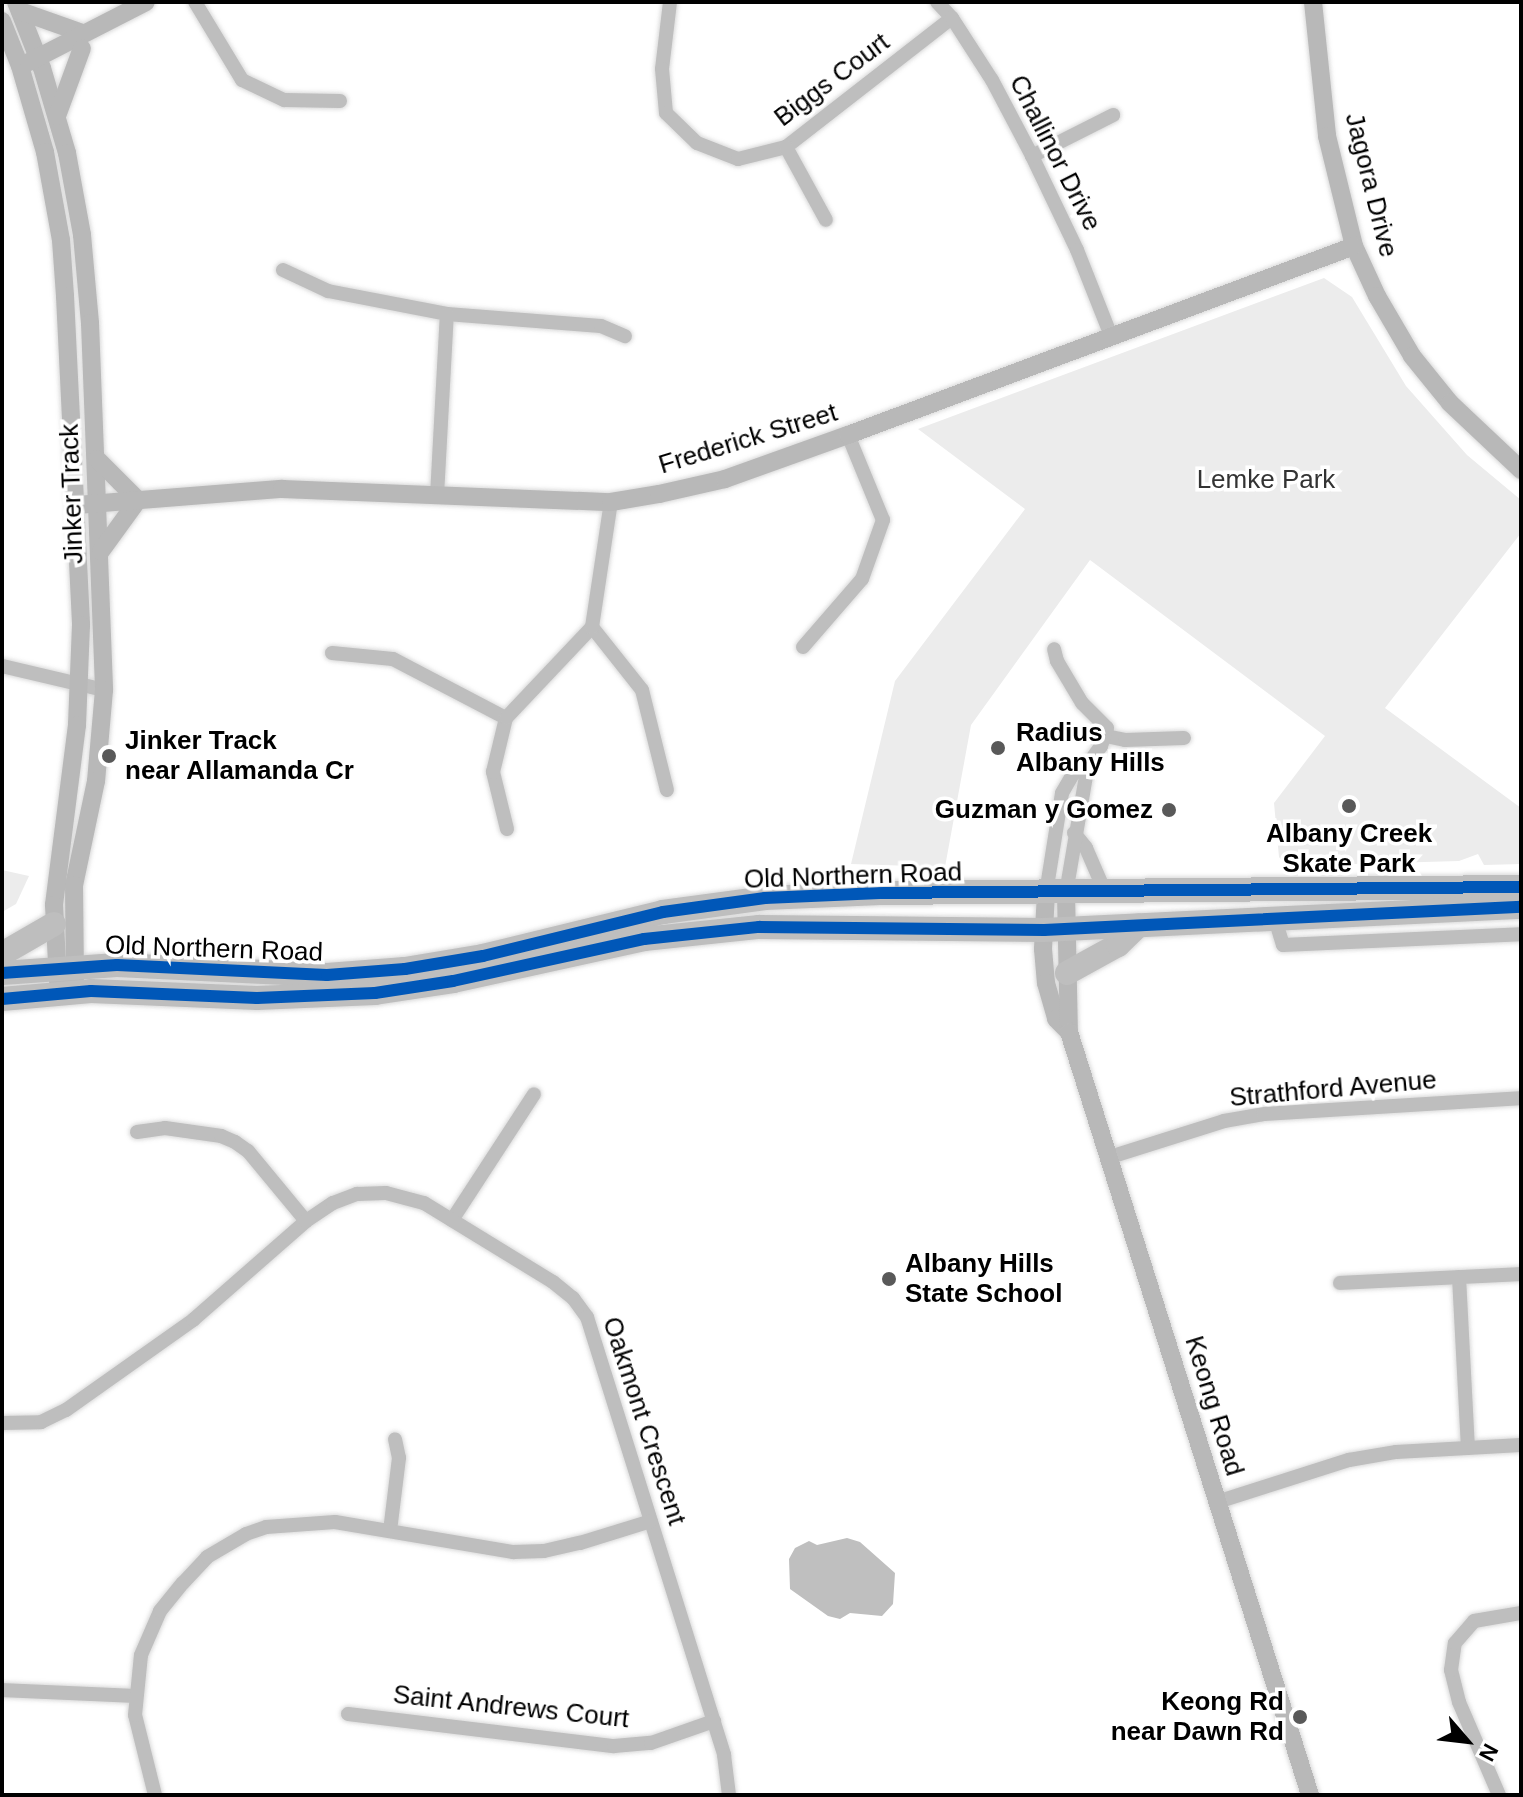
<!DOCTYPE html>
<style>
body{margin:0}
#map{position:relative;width:1523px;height:1797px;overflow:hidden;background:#fff;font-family:Arial,sans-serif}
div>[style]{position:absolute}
.green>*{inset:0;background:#ececec}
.water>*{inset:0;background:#bfbfbf}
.roads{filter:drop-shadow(0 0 2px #dbdbdb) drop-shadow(0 0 2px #dbdbdb)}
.street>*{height:14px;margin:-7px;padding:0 7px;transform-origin:7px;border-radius:7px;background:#bebebe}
.secondary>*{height:18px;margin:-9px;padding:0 9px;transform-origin:9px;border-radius:9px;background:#b8b8b8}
.highway>*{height:24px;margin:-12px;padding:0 12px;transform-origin:12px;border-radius:12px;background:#bebebe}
.cycleway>*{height:12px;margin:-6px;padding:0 6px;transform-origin:6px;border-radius:6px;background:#0057b8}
.dots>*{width:22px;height:22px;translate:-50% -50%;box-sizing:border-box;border:4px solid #fff;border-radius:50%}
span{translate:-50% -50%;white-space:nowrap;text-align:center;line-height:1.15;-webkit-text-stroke:7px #fff;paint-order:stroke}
.street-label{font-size:26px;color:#000}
.park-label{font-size:26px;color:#333}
.poi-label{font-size:26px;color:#000;font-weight:700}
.left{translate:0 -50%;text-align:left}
.right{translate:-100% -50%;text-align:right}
.frame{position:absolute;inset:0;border:4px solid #000;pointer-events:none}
.north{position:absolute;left:1427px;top:1701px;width:80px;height:80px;-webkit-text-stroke:6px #fff;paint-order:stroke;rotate:118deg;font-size:22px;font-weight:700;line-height:32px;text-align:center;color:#000}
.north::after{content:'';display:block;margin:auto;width:28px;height:36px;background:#000;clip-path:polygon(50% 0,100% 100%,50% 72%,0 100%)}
</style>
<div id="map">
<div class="green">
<div style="clip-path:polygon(1324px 278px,1352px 297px,1406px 386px,1467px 455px,1521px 500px,1521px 533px,1385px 708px,1521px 808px,1521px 864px,1484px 865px,1478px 854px,1459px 861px,1286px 866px,1279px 857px,1274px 803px,1325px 736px,1090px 560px,971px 725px,945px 867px,851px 864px,895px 681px,1025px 509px,918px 429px)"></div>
<div style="clip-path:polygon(2px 870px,29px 876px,16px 904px,2px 912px)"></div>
</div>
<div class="water">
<div style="clip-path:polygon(847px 1538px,860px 1542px,895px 1573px,893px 1604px,882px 1616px,850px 1613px,840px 1619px,828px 1616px,790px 1589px,789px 1559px,795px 1548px,809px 1541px,817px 1545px)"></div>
</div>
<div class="roads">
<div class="street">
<div style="left:195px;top:2px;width:91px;rotate:58.9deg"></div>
<div style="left:242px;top:80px;width:47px;rotate:25.5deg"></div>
<div style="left:284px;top:100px;width:56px;rotate:1deg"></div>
<div style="left:670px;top:2px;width:67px;rotate:96.8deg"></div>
<div style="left:662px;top:69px;width:44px;rotate:84.8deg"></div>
<div style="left:666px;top:113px;width:43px;rotate:44.1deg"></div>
<div style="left:697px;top:143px;width:44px;rotate:21.3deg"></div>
<div style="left:738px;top:159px;width:49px;rotate:-14deg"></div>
<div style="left:786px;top:147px;width:210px;rotate:-37.9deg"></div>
<div style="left:937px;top:2px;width:22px;rotate:47deg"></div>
<div style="left:952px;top:18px;width:74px;rotate:57.2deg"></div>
<div style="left:992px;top:80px;width:86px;rotate:62.2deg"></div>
<div style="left:1032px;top:156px;width:104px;rotate:64.4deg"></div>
<div style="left:1077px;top:250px;width:92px;rotate:68.4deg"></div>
<div style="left:786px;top:147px;width:83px;rotate:61.3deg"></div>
<div style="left:1032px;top:156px;width:91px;rotate:-26.8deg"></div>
<div style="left:283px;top:270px;width:50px;rotate:25deg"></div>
<div style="left:328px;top:291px;width:121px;rotate:10.9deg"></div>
<div style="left:447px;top:314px;width:154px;rotate:4.5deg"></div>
<div style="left:601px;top:326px;width:26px;rotate:23deg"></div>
<div style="left:437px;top:496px;width:182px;rotate:-86.9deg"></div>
<div style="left:592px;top:627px;width:80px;rotate:51.6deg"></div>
<div style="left:642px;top:690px;width:103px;rotate:76deg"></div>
<div style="left:803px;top:647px;width:90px;rotate:-49.1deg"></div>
<div style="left:862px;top:579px;width:63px;rotate:-70.4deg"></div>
<div style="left:883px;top:520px;width:92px;rotate:-112.4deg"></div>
<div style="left:332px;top:653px;width:61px;rotate:5.6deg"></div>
<div style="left:393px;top:659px;width:127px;rotate:27.6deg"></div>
<div style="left:2px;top:666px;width:105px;rotate:13.2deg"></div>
<div style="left:1106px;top:736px;width:19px;rotate:12deg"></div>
<div style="left:1125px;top:740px;width:59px;rotate:-1.9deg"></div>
<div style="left:507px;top:829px;width:59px;rotate:-103.8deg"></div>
<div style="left:493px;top:772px;width:56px;rotate:-76.5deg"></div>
<div style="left:506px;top:718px;width:125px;rotate:-46.6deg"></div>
<div style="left:592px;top:627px;width:126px;rotate:-81.4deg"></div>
<div style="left:1074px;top:833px;width:19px;rotate:51deg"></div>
<div style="left:1086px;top:848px;width:48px;rotate:66.6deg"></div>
<div style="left:1046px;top:893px;width:101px;rotate:-80.9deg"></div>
<div style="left:1062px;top:793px;width:22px;rotate:-60deg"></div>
<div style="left:1073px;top:774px;width:18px;rotate:-34deg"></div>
<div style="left:1088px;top:764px;width:22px;rotate:-54deg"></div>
<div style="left:1101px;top:746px;width:19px;rotate:-72deg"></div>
<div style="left:1107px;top:728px;width:35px;rotate:-135deg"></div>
<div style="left:1082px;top:703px;width:49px;rotate:-120.8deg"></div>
<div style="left:1057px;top:661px;width:12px;rotate:-104deg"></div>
<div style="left:1066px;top:893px;width:131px;rotate:-80.3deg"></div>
<div style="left:1275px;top:919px;width:27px;rotate:73deg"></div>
<div style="left:1283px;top:945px;width:238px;rotate:-2.6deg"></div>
<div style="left:137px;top:1132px;width:28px;rotate:-8deg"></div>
<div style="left:165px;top:1128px;width:57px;rotate:8.1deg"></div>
<div style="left:221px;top:1136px;width:15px;rotate:23deg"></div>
<div style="left:235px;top:1142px;width:16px;rotate:35deg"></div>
<div style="left:248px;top:1151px;width:91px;rotate:50.4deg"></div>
<div style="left:1107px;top:1158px;width:123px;rotate:-17.5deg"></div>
<div style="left:1224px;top:1121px;width:40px;rotate:-10deg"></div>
<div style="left:1263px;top:1114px;width:258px;rotate:-3.5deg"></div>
<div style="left:452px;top:1220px;width:150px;rotate:-56.9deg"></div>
<div style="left:1459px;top:1277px;width:171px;rotate:87deg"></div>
<div style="left:1340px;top:1283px;width:181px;rotate:-2.8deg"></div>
<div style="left:2px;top:1423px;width:39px;rotate:-1deg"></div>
<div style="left:41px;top:1422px;width:28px;rotate:-26deg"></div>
<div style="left:66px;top:1410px;width:156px;rotate:-35.3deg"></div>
<div style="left:193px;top:1320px;width:150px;rotate:-41.2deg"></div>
<div style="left:306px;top:1221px;width:32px;rotate:-34deg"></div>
<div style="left:333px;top:1203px;width:26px;rotate:-21deg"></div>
<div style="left:357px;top:1194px;width:29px;rotate:-2deg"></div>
<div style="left:386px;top:1193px;width:39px;rotate:15deg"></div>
<div style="left:424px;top:1203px;width:151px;rotate:31.5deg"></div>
<div style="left:553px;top:1282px;width:26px;rotate:39deg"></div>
<div style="left:573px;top:1298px;width:24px;rotate:54deg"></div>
<div style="left:587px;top:1317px;width:459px;rotate:72.6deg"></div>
<div style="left:724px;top:1755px;width:40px;rotate:82.9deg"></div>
<div style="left:1217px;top:1502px;width:139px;rotate:-17.7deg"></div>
<div style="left:1349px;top:1460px;width:48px;rotate:-9.7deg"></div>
<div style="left:1396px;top:1452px;width:125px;rotate:-3.2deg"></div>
<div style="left:390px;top:1531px;width:74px;rotate:-83deg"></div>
<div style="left:399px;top:1458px;width:19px;rotate:-102deg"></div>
<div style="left:2px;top:1690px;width:133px;rotate:2.6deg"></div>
<div style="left:348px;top:1714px;width:268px;rotate:6.9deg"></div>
<div style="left:614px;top:1746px;width:37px;rotate:-5deg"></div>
<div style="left:651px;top:1743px;width:67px;rotate:-19.2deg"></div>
<div style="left:155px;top:1795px;width:82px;rotate:-104deg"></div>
<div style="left:135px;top:1715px;width:60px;rotate:-84.3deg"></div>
<div style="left:141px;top:1655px;width:48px;rotate:-66.6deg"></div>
<div style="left:160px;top:1611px;width:36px;rotate:-51deg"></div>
<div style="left:183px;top:1583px;width:35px;rotate:-47deg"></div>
<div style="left:207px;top:1557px;width:45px;rotate:-30.5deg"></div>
<div style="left:246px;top:1534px;width:21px;rotate:-19deg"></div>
<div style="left:266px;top:1527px;width:69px;rotate:-4.1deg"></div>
<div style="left:335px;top:1522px;width:181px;rotate:9.6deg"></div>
<div style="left:513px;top:1552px;width:31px;rotate:-2deg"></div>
<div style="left:544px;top:1551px;width:37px;rotate:-13deg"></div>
<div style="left:580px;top:1543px;width:74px;rotate:-17.2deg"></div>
<div style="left:1499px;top:1795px;width:101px;rotate:-113.3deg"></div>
<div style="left:1459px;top:1702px;width:33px;rotate:-104deg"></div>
<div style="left:1451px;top:1670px;width:27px;rotate:-82deg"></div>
<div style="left:1455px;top:1643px;width:29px;rotate:-49deg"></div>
<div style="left:1474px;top:1621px;width:48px;rotate:-9.7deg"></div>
</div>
<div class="secondary">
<div style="left:16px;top:2px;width:71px;rotate:68.5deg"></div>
<div style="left:42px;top:68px;width:89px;rotate:73.6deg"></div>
<div style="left:67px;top:153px;width:83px;rotate:79.6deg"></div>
<div style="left:82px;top:235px;width:88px;rotate:84.8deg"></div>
<div style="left:90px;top:323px;width:367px;rotate:87.8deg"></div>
<div style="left:104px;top:690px;width:91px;rotate:95deg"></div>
<div style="left:96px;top:781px;width:106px;rotate:101.9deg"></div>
<div style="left:74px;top:885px;width:96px;rotate:89.4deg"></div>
<div style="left:1313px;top:2px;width:135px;rotate:84deg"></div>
<div style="left:1327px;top:136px;width:113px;rotate:76.2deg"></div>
<div style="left:1354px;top:246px;width:55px;rotate:65.3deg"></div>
<div style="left:1377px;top:296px;width:69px;rotate:59.7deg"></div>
<div style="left:1412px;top:356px;width:60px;rotate:51deg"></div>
<div style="left:1450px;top:403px;width:98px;rotate:43.3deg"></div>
<div style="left:20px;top:11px;width:66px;rotate:19.5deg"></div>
<div style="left:2px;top:21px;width:48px;rotate:68.2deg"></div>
<div style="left:20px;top:66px;width:90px;rotate:73.8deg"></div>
<div style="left:45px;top:152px;width:89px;rotate:79.7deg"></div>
<div style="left:61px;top:240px;width:56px;rotate:85.9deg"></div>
<div style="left:65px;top:296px;width:329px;rotate:87.2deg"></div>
<div style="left:81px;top:625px;width:100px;rotate:92.3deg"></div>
<div style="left:77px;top:725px;width:181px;rotate:97.3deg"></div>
<div style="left:54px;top:905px;width:77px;rotate:87deg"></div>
<div style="left:29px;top:62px;width:131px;rotate:-27.1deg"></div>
<div style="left:57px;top:116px;width:72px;rotate:-69.8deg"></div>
<div style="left:97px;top:459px;width:58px;rotate:45deg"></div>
<div style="left:138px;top:500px;width:63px;rotate:126deg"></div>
<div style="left:77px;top:505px;width:206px;rotate:-4.5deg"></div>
<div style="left:282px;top:489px;width:329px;rotate:2.3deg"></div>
<div style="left:611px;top:502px;width:49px;rotate:-9.5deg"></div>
<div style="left:659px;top:494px;width:68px;rotate:-12.8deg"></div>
<div style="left:725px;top:479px;width:131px;rotate:-19.7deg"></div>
<div style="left:848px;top:435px;width:540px;rotate:-20.48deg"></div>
<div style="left:1046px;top:893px;width:56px;rotate:93.1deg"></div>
<div style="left:1043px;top:949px;width:34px;rotate:85deg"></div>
<div style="left:1046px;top:983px;width:37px;rotate:74deg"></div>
<div style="left:1056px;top:1019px;width:18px;rotate:45deg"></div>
<div style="left:1066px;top:893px;width:139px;rotate:88.8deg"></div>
<div style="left:1069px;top:1032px;width:800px;rotate:72.47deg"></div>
</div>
<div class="highway">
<div style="left:2px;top:954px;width:60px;rotate:-30deg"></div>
<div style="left:2px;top:973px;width:115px;rotate:-4deg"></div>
<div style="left:117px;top:965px;width:210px;rotate:2.7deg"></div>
<div style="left:327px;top:975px;width:78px;rotate:-4.4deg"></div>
<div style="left:405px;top:969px;width:79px;rotate:-9.5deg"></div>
<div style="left:483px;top:956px;width:185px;rotate:-13.7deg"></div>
<div style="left:663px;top:912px;width:103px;rotate:-7.8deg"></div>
<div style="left:765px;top:898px;width:115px;rotate:-2.5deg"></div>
<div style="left:880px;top:893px;width:641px;rotate:-0.54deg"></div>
<div style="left:1067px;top:973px;width:58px;rotate:-28.8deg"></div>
<div style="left:1118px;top:945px;width:28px;rotate:-44deg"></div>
<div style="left:2px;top:999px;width:89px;rotate:-5.1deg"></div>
<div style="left:91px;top:991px;width:166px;rotate:2.4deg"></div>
<div style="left:257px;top:998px;width:118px;rotate:-2.4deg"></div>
<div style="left:375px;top:993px;width:79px;rotate:-8.7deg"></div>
<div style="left:453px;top:981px;width:196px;rotate:-12.4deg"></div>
<div style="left:644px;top:939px;width:116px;rotate:-6deg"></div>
<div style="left:759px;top:927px;width:285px;rotate:0.6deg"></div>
<div style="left:1044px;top:930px;width:478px;rotate:-2.8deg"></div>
</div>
</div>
<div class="cycleway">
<div style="left:2px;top:973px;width:115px;rotate:-4deg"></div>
<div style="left:117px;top:965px;width:210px;rotate:2.7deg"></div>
<div style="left:327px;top:975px;width:78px;rotate:-4.4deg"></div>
<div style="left:405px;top:969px;width:79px;rotate:-9.5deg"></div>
<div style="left:483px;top:956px;width:185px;rotate:-13.7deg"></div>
<div style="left:663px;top:912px;width:103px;rotate:-7.8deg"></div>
<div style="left:765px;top:898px;width:115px;rotate:-2.5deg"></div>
<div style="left:880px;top:893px;width:641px;rotate:-0.54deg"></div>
<div style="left:2px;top:999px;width:89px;rotate:-5.1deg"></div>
<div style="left:91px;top:991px;width:166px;rotate:2.4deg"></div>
<div style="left:257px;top:998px;width:118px;rotate:-2.4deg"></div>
<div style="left:375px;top:993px;width:79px;rotate:-8.7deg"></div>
<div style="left:453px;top:981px;width:196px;rotate:-12.4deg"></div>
<div style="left:644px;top:939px;width:116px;rotate:-6deg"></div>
<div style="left:759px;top:927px;width:285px;rotate:0.6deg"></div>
<div style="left:1044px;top:930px;width:478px;rotate:-2.8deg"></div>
</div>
<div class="dots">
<div style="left:998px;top:748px;background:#595959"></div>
<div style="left:109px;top:756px;background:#595959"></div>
<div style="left:1349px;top:806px;background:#595959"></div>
<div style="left:1169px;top:810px;background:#595959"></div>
<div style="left:889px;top:1279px;background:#595959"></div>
<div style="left:1300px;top:1717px;background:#595959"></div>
</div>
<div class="street-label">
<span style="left:832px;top:80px;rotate:-37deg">Biggs Court</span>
<span style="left:1055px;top:153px;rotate:63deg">Challinor Drive</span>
<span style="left:1371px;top:185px;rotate:76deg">Jagora Drive</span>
<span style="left:748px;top:439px;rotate:-17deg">Frederick Street</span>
<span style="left:72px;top:494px;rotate:-92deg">Jinker Track</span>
<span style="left:853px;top:876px;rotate:-2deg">Old Northern Road</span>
<span style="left:214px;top:949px;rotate:2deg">Old Northern Road</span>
<span style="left:1333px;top:1089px;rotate:-5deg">Strathford Avenue</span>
<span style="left:1214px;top:1406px;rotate:73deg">Keong Road</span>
<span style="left:644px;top:1421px;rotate:72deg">Oakmont Crescent</span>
<span style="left:511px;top:1707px;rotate:6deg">Saint Andrews Court</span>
</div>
<div class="park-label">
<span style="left:1266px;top:480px">Lemke Park</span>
</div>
<div class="poi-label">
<span class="left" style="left:1016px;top:748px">Radius<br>Albany Hills</span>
<span class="left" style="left:125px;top:756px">Jinker Track<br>near Allamanda Cr</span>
<span class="right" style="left:1153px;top:810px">Guzman y Gomez</span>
<span style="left:1349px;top:849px">Albany Creek<br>Skate Park</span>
<span class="left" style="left:905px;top:1279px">Albany Hills<br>State School</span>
<span class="right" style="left:1284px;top:1717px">Keong Rd<br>near Dawn Rd</span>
</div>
<div class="frame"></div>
<div class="north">N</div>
</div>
